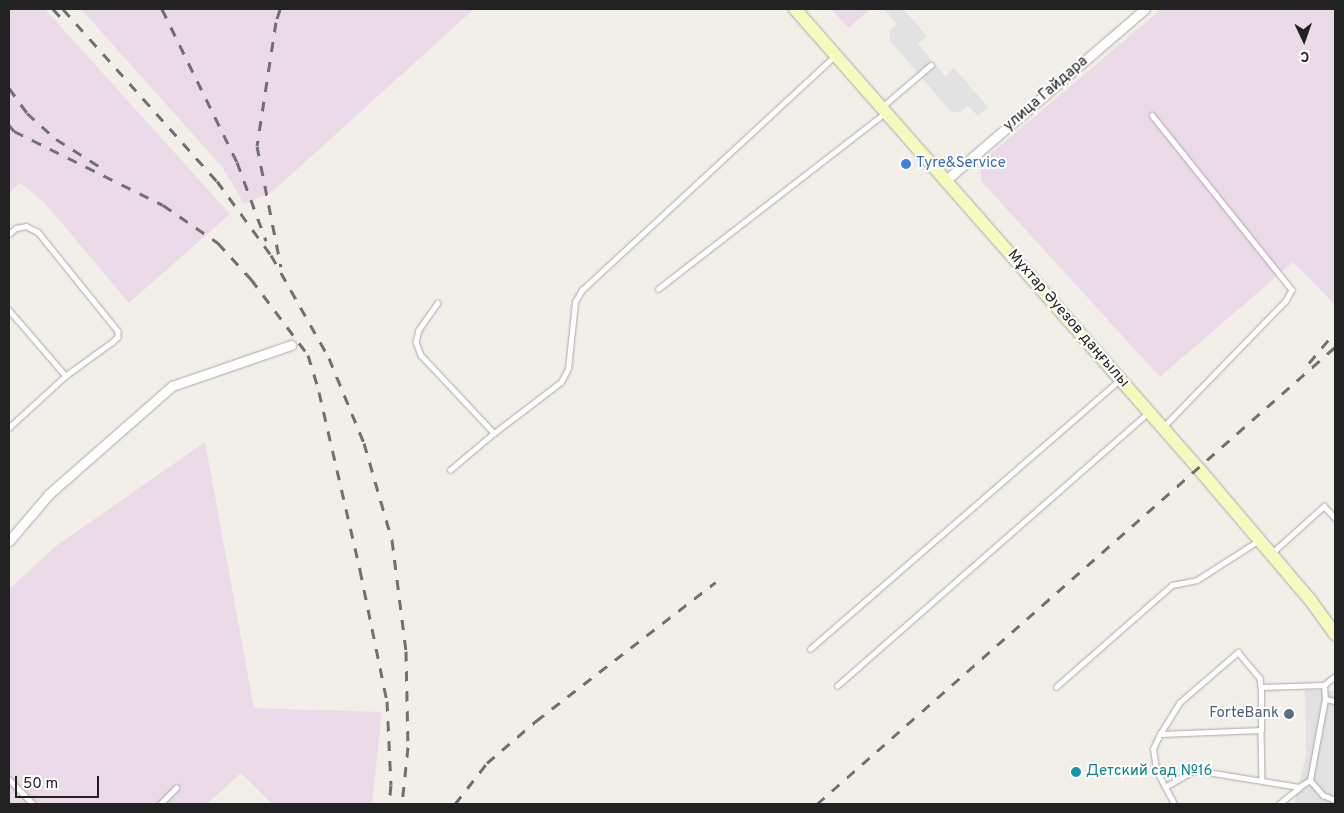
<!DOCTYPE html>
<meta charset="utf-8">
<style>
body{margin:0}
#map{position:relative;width:1344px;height:813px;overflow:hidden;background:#f2efe9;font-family:Overpass,sans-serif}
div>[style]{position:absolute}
.industrial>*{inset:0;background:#ebdbe8}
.parking>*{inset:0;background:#e2e2e2}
.roads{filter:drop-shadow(0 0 1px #a9a9a9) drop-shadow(0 0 1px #a9a9a9)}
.service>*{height:4.5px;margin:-2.25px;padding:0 2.25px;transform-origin:2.25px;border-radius:2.25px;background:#fff}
.minor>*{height:9px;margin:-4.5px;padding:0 4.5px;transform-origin:4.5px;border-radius:4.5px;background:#fff}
.secondary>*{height:12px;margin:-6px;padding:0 6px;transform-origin:6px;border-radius:6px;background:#f7fabf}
.rail>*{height:3px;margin-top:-1.5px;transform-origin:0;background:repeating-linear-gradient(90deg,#707070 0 10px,transparent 0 20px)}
.dots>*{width:14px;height:14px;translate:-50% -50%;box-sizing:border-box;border:2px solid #fff;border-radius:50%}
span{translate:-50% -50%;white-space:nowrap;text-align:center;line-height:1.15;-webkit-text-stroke:4px #fff;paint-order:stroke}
.street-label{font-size:15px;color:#222}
.shop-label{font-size:15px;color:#366cbe}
.left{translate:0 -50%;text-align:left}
.service-label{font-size:15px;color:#4e5e75}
.right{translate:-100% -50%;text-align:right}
.culture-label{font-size:15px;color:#0d838f}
.frame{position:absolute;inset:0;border:10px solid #222;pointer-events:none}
.north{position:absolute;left:1279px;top:15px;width:50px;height:50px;-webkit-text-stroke:4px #fff;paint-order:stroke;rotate:177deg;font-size:14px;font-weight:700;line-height:20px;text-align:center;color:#222}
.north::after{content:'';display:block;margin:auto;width:18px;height:22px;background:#222;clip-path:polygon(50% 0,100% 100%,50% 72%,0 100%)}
.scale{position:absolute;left:15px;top:776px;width:84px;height:22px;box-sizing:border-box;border:2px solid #222;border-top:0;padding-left:6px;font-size:15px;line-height:18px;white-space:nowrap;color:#222;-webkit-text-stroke:4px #fff;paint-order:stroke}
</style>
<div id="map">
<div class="industrial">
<div style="clip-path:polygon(9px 9px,45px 9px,230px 214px,129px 303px,44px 202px,20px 183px,9px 193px)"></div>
<div style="clip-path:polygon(81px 9px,474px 9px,272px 192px,244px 204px,223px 168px)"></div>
<div style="clip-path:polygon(831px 9px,871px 9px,848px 28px)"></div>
<div style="clip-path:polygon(1161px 9px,1335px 9px,1335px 305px,1293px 262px,1160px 377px,981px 181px,981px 162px)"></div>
<div style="clip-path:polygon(205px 442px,254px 708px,382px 712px,372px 804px,272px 804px,241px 773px,207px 804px,9px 804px,9px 589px,56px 546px)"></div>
</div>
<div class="parking">
<div style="clip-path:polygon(884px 9px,903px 9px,927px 36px,918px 44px,945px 76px,954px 68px,988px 107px,978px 116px,968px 106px,961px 112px,951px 112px,891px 42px,889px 31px,897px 24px)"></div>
<div style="clip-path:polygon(1305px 690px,1335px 691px,1335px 804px,1294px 803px,1306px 756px)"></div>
</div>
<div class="roads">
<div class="service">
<div style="left:883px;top:106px;width:63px;rotate:-40.5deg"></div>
<div style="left:1152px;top:115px;width:224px;rotate:51.3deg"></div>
<div style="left:1292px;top:290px;width:13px;rotate:119deg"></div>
<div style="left:1286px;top:301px;width:175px;rotate:134.1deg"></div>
<div style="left:9px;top:234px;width:9px;rotate:-41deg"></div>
<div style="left:16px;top:228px;width:10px;rotate:-11deg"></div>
<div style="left:26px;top:226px;width:13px;rotate:27deg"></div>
<div style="left:38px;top:232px;width:127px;rotate:51.1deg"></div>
<div style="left:118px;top:331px;width:6px;rotate:90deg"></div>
<div style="left:118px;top:337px;width:7px;rotate:135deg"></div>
<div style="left:113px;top:342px;width:58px;rotate:144.1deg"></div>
<div style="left:66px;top:376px;width:77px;rotate:137.6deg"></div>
<div style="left:658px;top:289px;width:287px;rotate:-37.8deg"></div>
<div style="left:438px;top:303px;width:33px;rotate:125deg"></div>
<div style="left:419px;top:330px;width:12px;rotate:104deg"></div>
<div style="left:416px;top:342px;width:14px;rotate:69deg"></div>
<div style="left:421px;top:355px;width:107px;rotate:46.9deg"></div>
<div style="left:9px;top:310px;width:87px;rotate:49.2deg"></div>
<div style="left:450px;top:470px;width:57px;rotate:-40.1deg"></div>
<div style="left:494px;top:433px;width:84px;rotate:-37.3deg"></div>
<div style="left:561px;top:382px;width:15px;rotate:-62deg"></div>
<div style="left:568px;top:369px;width:67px;rotate:-84deg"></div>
<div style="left:575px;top:302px;width:14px;rotate:-60deg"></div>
<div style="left:582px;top:290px;width:345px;rotate:-42.8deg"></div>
<div style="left:1272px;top:553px;width:70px;rotate:-42.1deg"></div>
<div style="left:1324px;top:506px;width:16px;rotate:47deg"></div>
<div style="left:810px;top:649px;width:410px;rotate:-41deg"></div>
<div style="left:837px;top:686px;width:414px;rotate:-41.3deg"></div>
<div style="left:1056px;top:687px;width:154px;rotate:-41.3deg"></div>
<div style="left:1172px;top:585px;width:25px;rotate:-11deg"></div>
<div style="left:1197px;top:580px;width:72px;rotate:-32.6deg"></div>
<div style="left:1325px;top:699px;width:10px;rotate:11deg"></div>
<div style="left:1261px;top:730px;width:51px;rotate:88.9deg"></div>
<div style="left:1160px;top:734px;width:36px;rotate:-58deg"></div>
<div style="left:1179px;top:703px;width:78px;rotate:-40.8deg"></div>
<div style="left:1238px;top:652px;width:34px;rotate:50deg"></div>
<div style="left:1260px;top:678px;width:9px;rotate:84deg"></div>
<div style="left:9px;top:779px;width:35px;rotate:46deg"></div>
<div style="left:1310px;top:780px;width:20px;rotate:49deg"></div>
<div style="left:1323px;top:795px;width:13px;rotate:23deg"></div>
<div style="left:1165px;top:787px;width:34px;rotate:-30deg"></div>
<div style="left:1195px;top:770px;width:105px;rotate:9.3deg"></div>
<div style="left:1299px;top:787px;width:13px;rotate:-32deg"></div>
<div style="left:1310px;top:780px;width:82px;rotate:-79.5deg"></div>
<div style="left:1325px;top:699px;width:14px;rotate:-94deg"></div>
<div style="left:160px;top:804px;width:23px;rotate:-45deg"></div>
<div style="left:1174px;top:804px;width:38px;rotate:-118deg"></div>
<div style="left:1156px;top:770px;width:21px;rotate:-98deg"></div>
<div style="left:1153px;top:749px;width:17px;rotate:-65deg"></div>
<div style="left:1160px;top:734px;width:101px;rotate:-2.3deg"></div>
<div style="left:1261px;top:730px;width:43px;rotate:-90deg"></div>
<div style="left:1261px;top:687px;width:63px;rotate:-1.8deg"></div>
<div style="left:1324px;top:685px;width:14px;rotate:-39deg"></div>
<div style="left:1279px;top:804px;width:26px;rotate:-39deg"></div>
</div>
<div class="minor">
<div style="left:946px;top:180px;width:262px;rotate:-40.7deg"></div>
<div style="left:9px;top:541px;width:62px;rotate:-49.6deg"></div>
<div style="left:49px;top:494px;width:164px;rotate:-41.3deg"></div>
<div style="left:172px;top:386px;width:126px;rotate:-19deg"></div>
</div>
<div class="secondary">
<div style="left:795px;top:9px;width:612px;rotate:48.71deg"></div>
<div style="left:1199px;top:469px;width:173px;rotate:49.7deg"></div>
<div style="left:1311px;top:601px;width:41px;rotate:54deg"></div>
</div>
</div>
<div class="rail">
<div style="left:53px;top:9px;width:19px;rotate:47deg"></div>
<div style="left:63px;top:9px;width:231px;rotate:48.2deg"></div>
<div style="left:217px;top:181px;width:92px;rotate:53.9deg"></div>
<div style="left:271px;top:255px;width:118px;rotate:60.6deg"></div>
<div style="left:329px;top:358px;width:92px;rotate:67.6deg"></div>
<div style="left:364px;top:443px;width:101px;rotate:73.9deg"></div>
<div style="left:392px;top:540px;width:112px;rotate:82.8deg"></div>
<div style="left:406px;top:651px;width:96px;rotate:88.8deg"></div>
<div style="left:408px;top:747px;width:57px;rotate:96deg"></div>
<div style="left:162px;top:9px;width:170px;rotate:63.9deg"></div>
<div style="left:237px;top:162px;width:84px;rotate:69.8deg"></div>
<div style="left:280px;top:9px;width:14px;rotate:107deg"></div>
<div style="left:276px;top:22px;width:125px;rotate:98.7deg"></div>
<div style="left:257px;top:146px;width:123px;rotate:78.8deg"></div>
<div style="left:9px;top:88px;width:31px;rotate:54deg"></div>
<div style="left:27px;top:113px;width:39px;rotate:42deg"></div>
<div style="left:56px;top:139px;width:58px;rotate:32.3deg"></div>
<div style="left:9px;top:125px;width:8px;rotate:50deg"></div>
<div style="left:14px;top:131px;width:166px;rotate:26.4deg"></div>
<div style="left:163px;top:205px;width:67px;rotate:34.6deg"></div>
<div style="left:218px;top:243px;width:49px;rotate:47.5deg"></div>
<div style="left:251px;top:279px;width:95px;rotate:53.1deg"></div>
<div style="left:308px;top:355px;width:39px;rotate:73deg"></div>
<div style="left:319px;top:392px;width:183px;rotate:77deg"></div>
<div style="left:360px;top:570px;width:134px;rotate:78.4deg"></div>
<div style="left:387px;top:701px;width:84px;rotate:87.3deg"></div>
<div style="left:391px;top:785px;width:19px;rotate:96deg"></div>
<div style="left:1309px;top:363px;width:40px;rotate:-50deg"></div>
<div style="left:455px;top:804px;width:52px;rotate:-52deg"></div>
<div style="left:487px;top:763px;width:65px;rotate:-40.6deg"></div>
<div style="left:536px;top:721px;width:227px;rotate:-37.7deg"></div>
<div style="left:817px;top:804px;width:691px;rotate:-41.42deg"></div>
</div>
<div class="dots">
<div style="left:906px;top:164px;background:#3f7fe0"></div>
<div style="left:1289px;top:714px;background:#5c6f8a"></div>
<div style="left:1076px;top:772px;background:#0f9aa8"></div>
</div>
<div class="street-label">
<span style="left:1046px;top:94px;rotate:-41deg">улица Гайдара</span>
<span style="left:1068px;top:319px;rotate:49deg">Мұхтар Әуезов даңғылы</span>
</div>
<div class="shop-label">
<span class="left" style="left:916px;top:164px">Tyre&amp;Service</span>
</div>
<div class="service-label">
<span class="right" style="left:1279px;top:714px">ForteBank</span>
</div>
<div class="culture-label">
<span class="left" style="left:1086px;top:772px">Детский сад №16</span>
</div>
<div class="frame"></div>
<div class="north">С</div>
<div class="scale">50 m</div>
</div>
